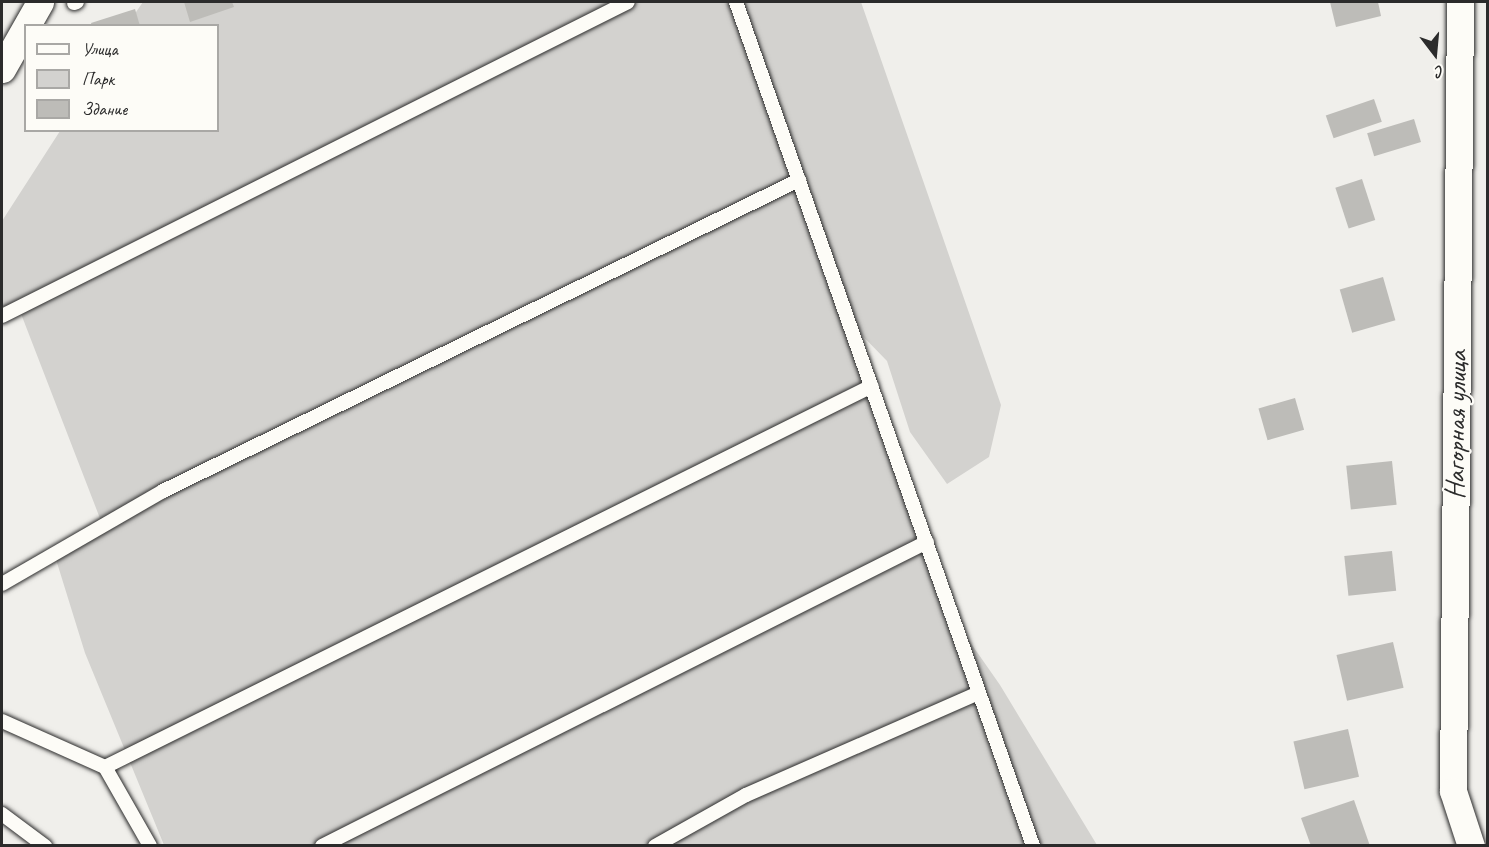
<!DOCTYPE html>
<meta charset="utf-8">
<style>
body{margin:0}
#map{position:relative;width:1489px;height:847px;overflow:hidden;background:#f0efeb;font-family:Caveat,sans-serif}
div>[style]{position:absolute}
.green>*{inset:0;background:#d3d2cf}
.building>*{inset:0;background:#bdbcb8;transform-origin:0 0}
.roads{filter:drop-shadow(0 0 2px #2b2b2b) drop-shadow(0 0 2px #2b2b2b)}
.service>*{height:14px;margin:-7px;padding:0 7px;transform-origin:7px;border-radius:7px;background:#fdfcf7}
.minor>*{height:27px;margin:-13.5px;padding:0 13.5px;transform-origin:13.5px;border-radius:13.5px;background:#fdfcf7}
span{translate:-50% -50%;white-space:nowrap;text-align:center;line-height:1.15;-webkit-text-stroke:4.5px #fdfcf7;paint-order:stroke}
.street-label{font-size:28px;color:#2b2b2b}
.frame{position:absolute;inset:0;border:3px solid #2b2b2b;pointer-events:none}
.legend{position:absolute;left:24px;top:24px;width:195px;height:108px;box-sizing:border-box;background:#fdfcf7;border:2px solid #a9a8a5;margin:0;padding:8px 10px;list-style:none;font-size:18px;color:#2b2b2b}
.legend li{display:flex;align-items:center;gap:12px;height:30px}
.legend b{width:30px;border:2px solid #a9a8a5}
.north{position:absolute;left:1405px;top:24px;width:60px;height:60px;-webkit-text-stroke:4px #fdfcf7;paint-order:stroke;rotate:164deg;font-size:16px;font-weight:700;line-height:24px;text-align:center;color:#2b2b2b}
.north::after{content:'';display:block;margin:auto;width:21px;height:27px;background:#2b2b2b;clip-path:polygon(50% 0,100% 100%,50% 72%,0 100%)}
</style>
<div id="map">
<div class="green">
<div style="clip-path:polygon(143px 2px,861px 2px,1001px 405px,989px 457px,947px 484px,910px 432px,887px 361px,851px 324px,949px 612px,1000px 685px,1097px 845px,164px 845px,85px 653px,54px 553px,101px 521px,18px 306px,2px 306px,2px 221px,60px 131px,218px 130px,218px 26px,127px 25px)"></div>
</div>
<div class="building">
<div style="clip-path:polygon(184px 2px,232px 2px,234px 7px,190px 22px)"></div>
<div style="clip-path:polygon(1330px 2px,1378px 2px,1381px 16px,1336px 27px)"></div>
<div style="clip-path:polygon(135px 9px,140px 26px,92px 26px,91px 23px)"></div>
<div style="left:1374px;top:99px;width:24px;height:51px;rotate:71deg"></div>
<div style="left:1414px;top:119px;width:24px;height:49px;rotate:73deg"></div>
<div style="left:1362px;top:179px;width:43px;height:28px;rotate:72deg"></div>
<div style="left:1383px;top:277px;width:45px;height:45px;rotate:74deg"></div>
<div style="left:1295px;top:398px;width:33px;height:38px;rotate:74deg"></div>
<div style="left:1392px;top:461px;width:44px;height:46px;rotate:84deg"></div>
<div style="left:1392px;top:551px;width:40px;height:48px;rotate:84deg"></div>
<div style="left:1393px;top:642px;width:47px;height:58px;rotate:77deg"></div>
<div style="left:1348px;top:729px;width:49px;height:56px;rotate:77deg"></div>
<div style="clip-path:polygon(1354px 800px,1370px 846px,1311px 846px,1301px 818px)"></div>
</div>
<div class="roads">
<div class="service">
<div style="left:736px;top:2px;width:895px;rotate:70.61deg"></div>
<div style="left:74px;top:3px;width:3px;rotate:-18deg"></div>
<div style="left:2px;top:316px;width:700px;rotate:-26.64deg"></div>
<div style="left:2px;top:584px;width:186px;rotate:-30deg"></div>
<div style="left:163px;top:491px;width:708px;rotate:-26.06deg"></div>
<div style="left:2px;top:721px;width:113px;rotate:24.1deg"></div>
<div style="left:105px;top:767px;width:856px;rotate:-26.42deg"></div>
<div style="left:105px;top:767px;width:91px;rotate:60.3deg"></div>
<div style="left:2px;top:814px;width:54px;rotate:36.7deg"></div>
<div style="left:322px;top:846px;width:677px;rotate:-26.68deg"></div>
<div style="left:655px;top:846px;width:104px;rotate:-29.3deg"></div>
<div style="left:746px;top:795px;width:253px;rotate:-23.7deg"></div>
</div>
<div class="minor">
<div style="left:1460px;top:2px;width:789px;rotate:90.51deg"></div>
<div style="left:1453px;top:791px;width:58px;rotate:71.9deg"></div>
<div style="left:2px;top:69px;width:77px;rotate:-60.4deg"></div>
</div>
</div>
<div class="street-label">
<span style="left:1456px;top:425px;rotate:-89deg">Нагорная улица</span>
</div>
<div class="frame"></div>
<ul class="legend">
<li><b style="height:8px;background:#fdfcf7"></b>Улица</li>
<li><b style="height:16px;background:#d3d2cf"></b>Парк</li>
<li><b style="height:16px;background:#bdbcb8"></b>Здание</li>
</ul>
<div class="north">С</div>
</div>
